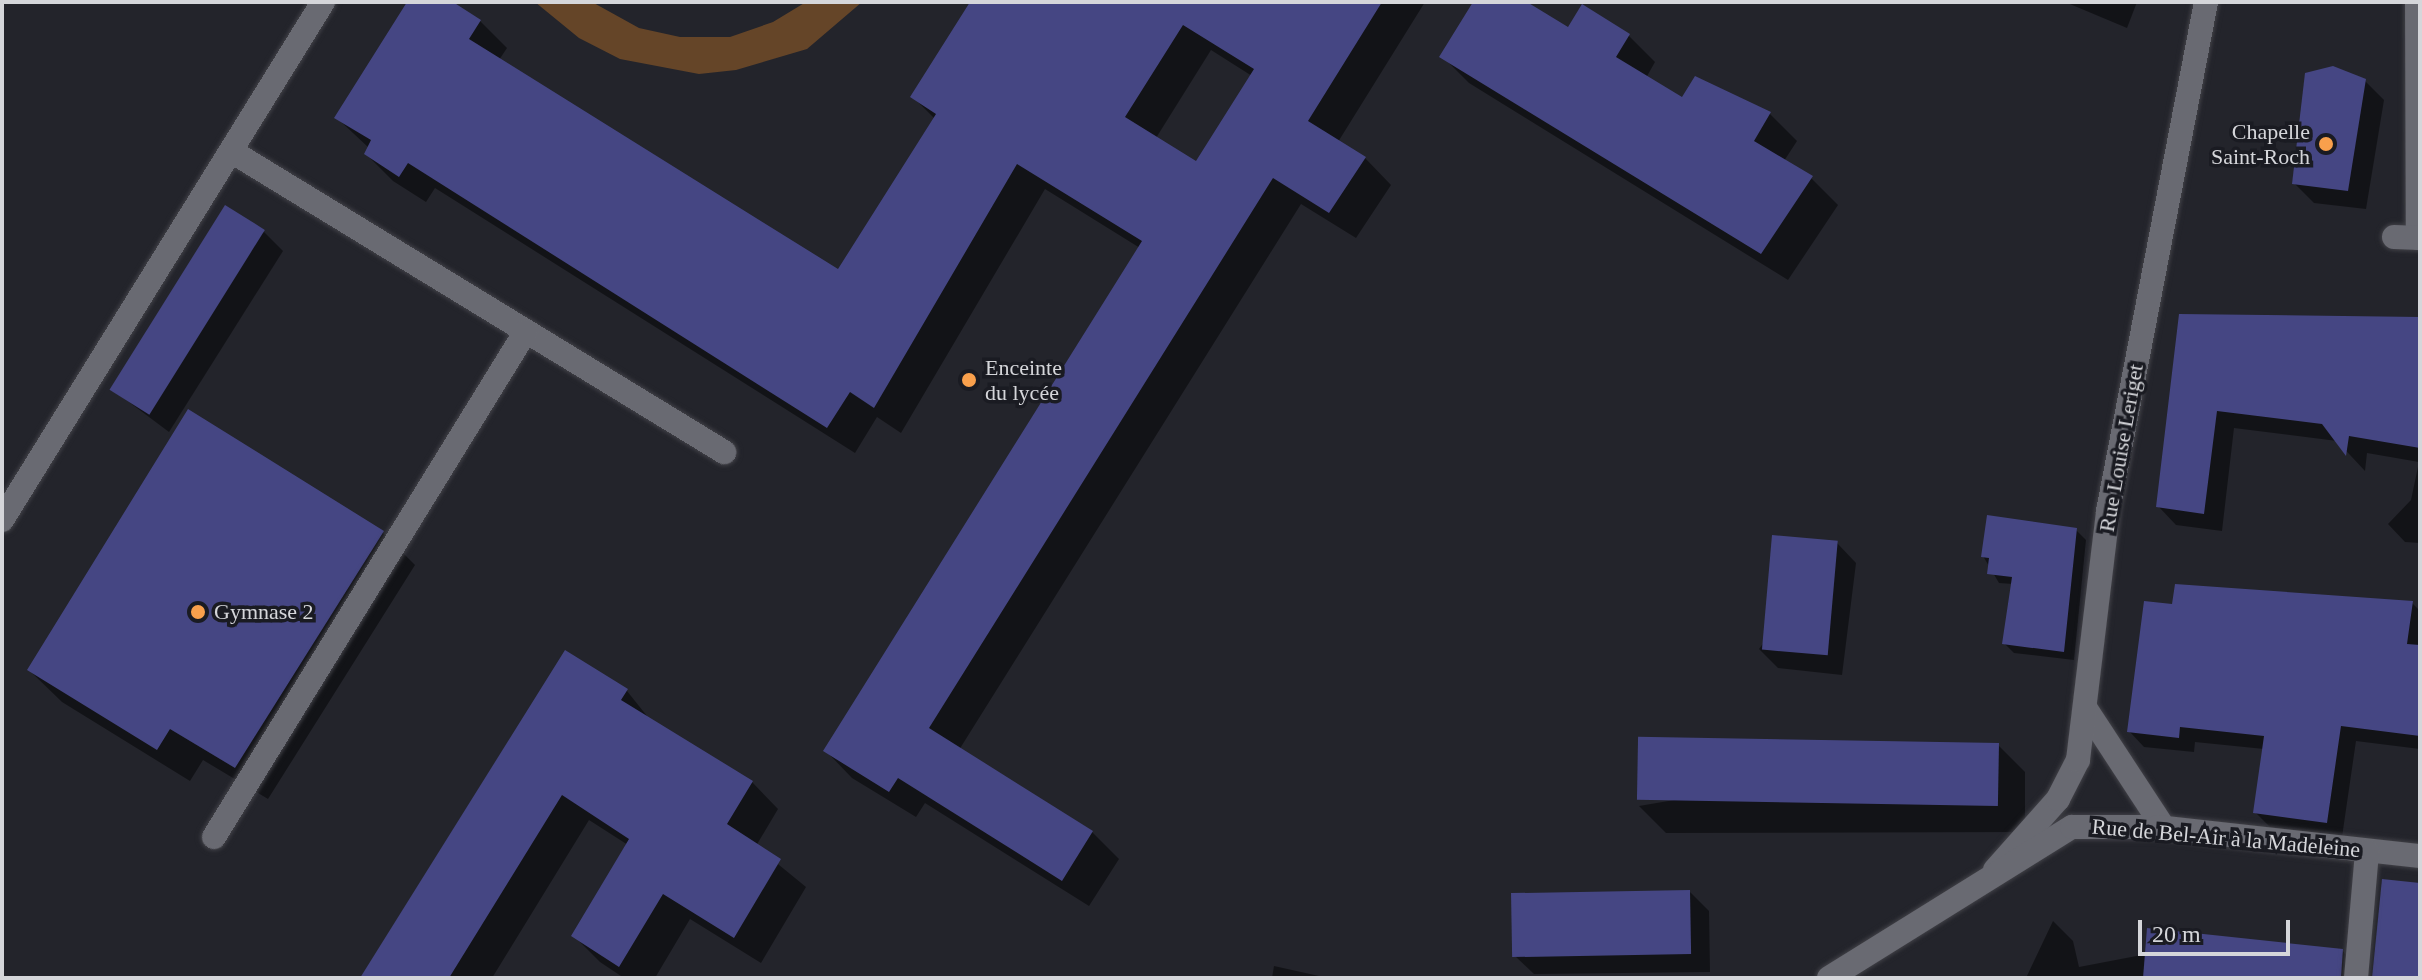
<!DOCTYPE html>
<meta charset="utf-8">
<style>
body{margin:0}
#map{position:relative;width:2422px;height:980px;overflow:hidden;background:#23242b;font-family:Georgia,serif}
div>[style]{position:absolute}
.green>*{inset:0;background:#654528}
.shadow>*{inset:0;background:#0007}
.building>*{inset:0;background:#454683;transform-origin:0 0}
.roads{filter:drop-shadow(0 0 2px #414147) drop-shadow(0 0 2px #414147)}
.minor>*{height:24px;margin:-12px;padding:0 12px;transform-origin:12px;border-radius:12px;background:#696a72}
.dots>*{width:22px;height:22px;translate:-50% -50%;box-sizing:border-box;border:4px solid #1a1b22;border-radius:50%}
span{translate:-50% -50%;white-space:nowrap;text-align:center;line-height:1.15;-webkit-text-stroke:7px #1a1b22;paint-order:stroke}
.poi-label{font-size:22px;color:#d5d6da}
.right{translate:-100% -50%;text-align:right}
.left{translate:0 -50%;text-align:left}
.street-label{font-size:22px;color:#d5d6da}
.frame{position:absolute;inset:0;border:4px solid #d5d6da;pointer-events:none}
.scale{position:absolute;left:2138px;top:920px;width:152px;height:36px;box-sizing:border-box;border:4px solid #d5d6da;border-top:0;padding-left:10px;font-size:24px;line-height:28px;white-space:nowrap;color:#d5d6da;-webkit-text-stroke:6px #1a1b22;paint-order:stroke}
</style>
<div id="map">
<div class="green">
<div style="clip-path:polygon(535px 2px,592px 2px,639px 28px,680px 37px,730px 37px,773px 22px,806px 2px,862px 2px,807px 49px,736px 70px,699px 74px,620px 59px,579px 38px)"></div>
</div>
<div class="shadow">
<div style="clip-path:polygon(evenodd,432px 2px,449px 2px,480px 21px,507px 48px,499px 60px,839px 272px,935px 119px,913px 97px,972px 2px,1425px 2px,1338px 142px,1365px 158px,1391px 185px,1356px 238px,1301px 204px,959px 750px,1092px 832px,1119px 859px,1089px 906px,925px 803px,916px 817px,852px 778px,826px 751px,1140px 248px,1045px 189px,901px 433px,877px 417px,855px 453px,435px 188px,426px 202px,393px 181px,366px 154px,369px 148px,337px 118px,432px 2px,1211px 50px,1252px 76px,1196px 164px,1156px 138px,1211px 50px)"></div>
<div style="clip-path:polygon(1475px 2px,1523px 2px,1569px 30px,1628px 35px,1655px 62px,1646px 78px,1682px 99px,1770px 114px,1797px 141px,1784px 161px,1811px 178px,1838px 205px,1788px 280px,1469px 83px,1442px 56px)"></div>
<div style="clip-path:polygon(2065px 2px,2137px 2px,2127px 28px)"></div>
<div style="clip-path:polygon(2365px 81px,2384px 100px,2366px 209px,2314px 203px,2294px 183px)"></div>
<div style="clip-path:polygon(263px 231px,283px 251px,169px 432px,113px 390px)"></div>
<div style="clip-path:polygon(2181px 316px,2420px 319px,2420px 543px,2405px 542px,2388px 524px,2411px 500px,2419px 462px,2367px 453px,2365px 471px,2337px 441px,2234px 428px,2222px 531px,2176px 525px,2158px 506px)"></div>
<div style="clip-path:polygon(2076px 530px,2086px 540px,2074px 660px,2014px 653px,2004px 643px,2013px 584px,1999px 583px,1983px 556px)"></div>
<div style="clip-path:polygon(382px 532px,415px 565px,268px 799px,203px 760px,190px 781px,62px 702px,29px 670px)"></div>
<div style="clip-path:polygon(1837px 543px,1856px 563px,1842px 675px,1778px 668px,1759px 649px)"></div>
<div style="clip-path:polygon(2412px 603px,2420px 611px,2420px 749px,2356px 741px,2342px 837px,2270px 827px,2255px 812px,2264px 749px,2195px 742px,2194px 752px,2144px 747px,2129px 731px,2174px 607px)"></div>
<div style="clip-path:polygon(566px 653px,627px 691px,651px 721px,752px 782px,778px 809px,756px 846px,806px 887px,761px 963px,690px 919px,655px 978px,624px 978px,600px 962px,573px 935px,628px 845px,589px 820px,492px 978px,363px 978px)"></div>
<div style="clip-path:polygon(1998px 745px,2025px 772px,2025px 832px,1666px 833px,1639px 806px)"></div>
<div style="clip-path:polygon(1690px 892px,1709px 911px,1710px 972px,1534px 974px,1514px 955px)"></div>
<div style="clip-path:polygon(2053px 921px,2073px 941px,2079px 967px,2147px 954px,2343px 951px,2363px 978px,2026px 978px)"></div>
<div style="clip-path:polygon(1274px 966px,1328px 978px,1272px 978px)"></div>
</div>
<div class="building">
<div style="clip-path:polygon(evenodd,407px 2px,453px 2px,481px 20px,469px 39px,838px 269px,936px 114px,910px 97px,970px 2px,1382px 2px,1308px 121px,1366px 157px,1329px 213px,1273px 178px,929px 728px,1093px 831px,1062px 881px,898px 778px,889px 792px,823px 751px,1142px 241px,1017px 164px,874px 408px,850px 392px,827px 428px,408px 163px,399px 177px,364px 154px,371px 140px,334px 118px,407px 2px,1183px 25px,1254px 69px,1196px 161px,1125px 117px,1183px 25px)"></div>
<div style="clip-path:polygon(1473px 2px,1527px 2px,1568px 27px,1582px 4px,1630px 34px,1616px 57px,1682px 97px,1695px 76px,1771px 112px,1754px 141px,1813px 176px,1761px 254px,1439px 57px)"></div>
<div style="clip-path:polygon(2333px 66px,2366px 79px,2348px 191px,2292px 184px,2305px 73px)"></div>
<div style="left:225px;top:205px;width:47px;height:218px;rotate:32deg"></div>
<div style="clip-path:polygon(2179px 314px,2420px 317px,2420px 448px,2349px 436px,2346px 456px,2322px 424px,2217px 411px,2204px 514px,2156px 507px)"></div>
<div style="clip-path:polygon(188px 409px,384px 531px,235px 768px,170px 729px,157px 750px,27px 670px)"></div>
<div style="clip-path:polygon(1987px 515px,2077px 528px,2064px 652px,2002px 644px,2012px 577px,1987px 574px,1989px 558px,1981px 557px)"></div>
<div style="left:1772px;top:535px;width:66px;height:115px;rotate:5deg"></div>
<div style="clip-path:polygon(2175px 584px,2413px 601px,2407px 644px,2420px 645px,2420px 736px,2341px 726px,2327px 823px,2253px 813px,2264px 736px,2180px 727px,2179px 738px,2127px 732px,2144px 601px,2172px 604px)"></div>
<div style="clip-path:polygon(565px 650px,628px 689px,621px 700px,753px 781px,727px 824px,781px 859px,734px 938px,663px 894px,619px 967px,571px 936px,629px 839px,562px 795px,449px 978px,360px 978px)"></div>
<div style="left:1999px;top:743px;width:63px;height:361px;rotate:91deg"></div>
<div style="clip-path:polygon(2382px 879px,2420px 883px,2420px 978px,2372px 978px)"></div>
<div style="left:1690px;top:890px;width:64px;height:179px;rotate:89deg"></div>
<div style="clip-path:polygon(2147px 928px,2343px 949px,2341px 978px,2143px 978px)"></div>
</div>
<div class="roads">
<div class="minor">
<div style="left:2417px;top:2px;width:236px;rotate:89.8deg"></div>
<div style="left:231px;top:151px;width:578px;rotate:31.41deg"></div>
<div style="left:2394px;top:237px;width:26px;rotate:2deg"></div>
<div style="left:2px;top:520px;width:609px;rotate:-58.21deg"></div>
<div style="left:2086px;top:709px;width:142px;rotate:56.8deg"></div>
<div style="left:214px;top:837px;width:594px;rotate:-58.34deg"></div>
<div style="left:1995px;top:870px;width:95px;rotate:-48.4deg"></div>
<div style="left:2058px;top:799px;width:44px;rotate:-62.9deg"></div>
<div style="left:2078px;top:760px;width:251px;rotate:-83.1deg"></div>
<div style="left:2108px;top:511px;width:518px;rotate:-79.1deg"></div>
<div style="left:1829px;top:978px;width:286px;rotate:-31.9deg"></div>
<div style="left:2072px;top:827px;width:85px"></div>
<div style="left:2157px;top:827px;width:265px;rotate:6.3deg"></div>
<div style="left:2356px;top:978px;width:127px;rotate:-85deg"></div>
</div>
</div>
<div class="dots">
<div style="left:2326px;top:144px;background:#f9a04c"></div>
<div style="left:969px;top:380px;background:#f9a04c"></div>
<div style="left:198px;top:612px;background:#f9a04c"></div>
</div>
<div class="poi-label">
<span class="right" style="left:2310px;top:144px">Chapelle<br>Saint-Roch</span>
<span class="left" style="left:985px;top:380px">Enceinte<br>du lycée</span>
<span class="left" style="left:214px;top:612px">Gymnase 2</span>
</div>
<div class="street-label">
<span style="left:2121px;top:448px;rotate:-80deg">Rue Louise Leriget</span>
<span style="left:2226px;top:838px;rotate:5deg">Rue de Bel-Air à la Madeleine</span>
</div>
<div class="frame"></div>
<div class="scale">20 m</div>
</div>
